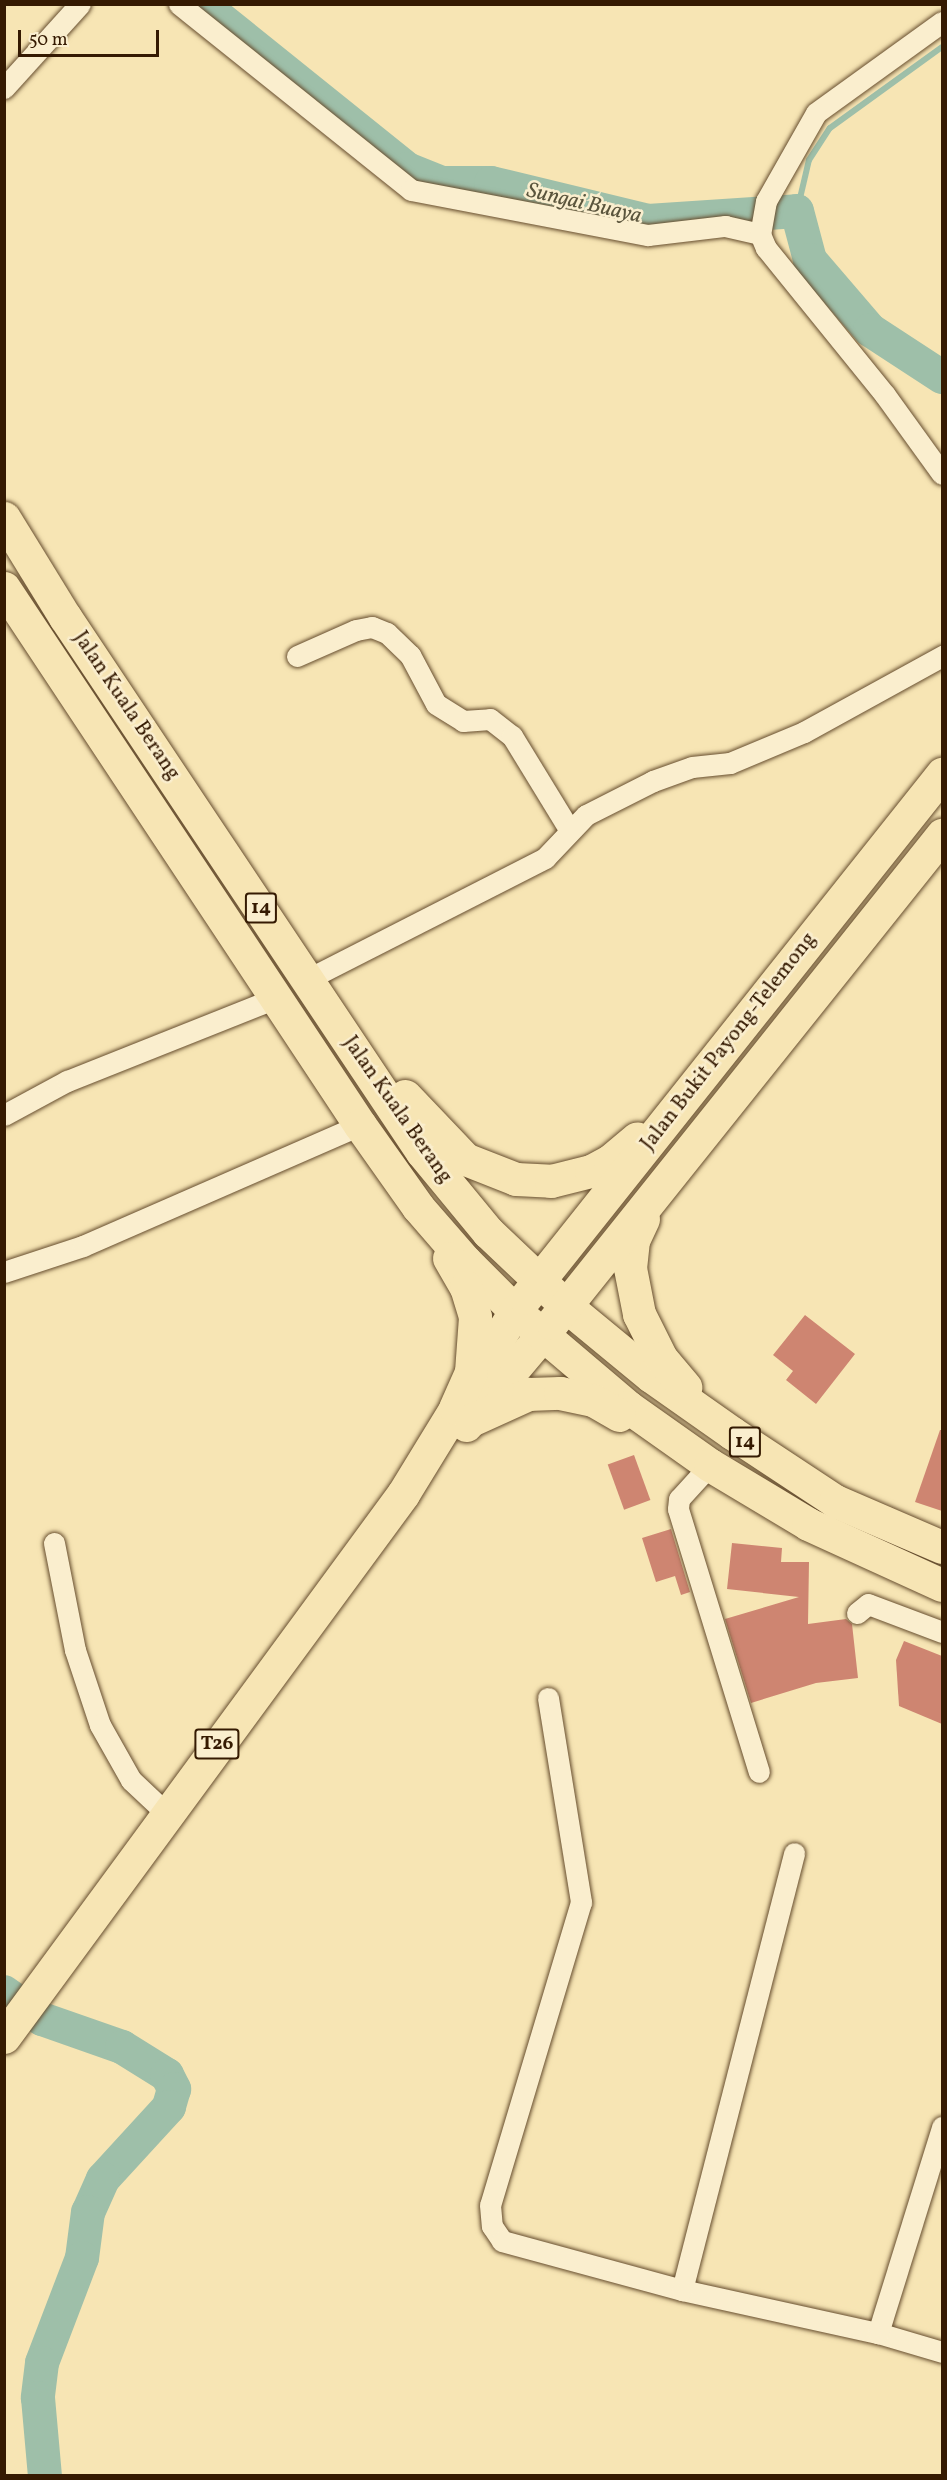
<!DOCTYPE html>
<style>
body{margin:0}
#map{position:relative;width:947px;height:2480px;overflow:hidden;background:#f7e5b4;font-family:Vollkorn,serif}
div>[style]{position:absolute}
.stream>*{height:6px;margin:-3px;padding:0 3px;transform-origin:3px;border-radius:3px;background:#9ebfa9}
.river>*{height:34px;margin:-17px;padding:0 17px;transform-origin:17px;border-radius:17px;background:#9ebfa9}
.building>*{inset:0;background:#ce8571;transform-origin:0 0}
.roads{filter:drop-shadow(0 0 2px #664d2e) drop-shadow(0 0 2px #664d2e)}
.minor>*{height:21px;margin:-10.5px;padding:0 10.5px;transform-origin:10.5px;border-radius:10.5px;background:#faeece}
.primary>*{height:33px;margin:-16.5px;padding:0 16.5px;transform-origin:16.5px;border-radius:16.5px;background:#f7e5b4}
.trunk>*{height:33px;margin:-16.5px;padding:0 16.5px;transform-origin:16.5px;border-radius:16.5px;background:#f7e5b4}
span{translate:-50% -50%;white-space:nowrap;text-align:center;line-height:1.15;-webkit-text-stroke:5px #faeece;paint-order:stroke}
.shield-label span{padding:2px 4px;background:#faeece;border:2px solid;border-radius:4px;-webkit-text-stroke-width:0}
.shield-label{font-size:20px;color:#351a02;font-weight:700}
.street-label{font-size:21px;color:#351a02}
.water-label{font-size:22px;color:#5a543c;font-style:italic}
.frame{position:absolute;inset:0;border:6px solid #351a02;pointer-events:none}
.scale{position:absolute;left:18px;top:30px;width:141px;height:27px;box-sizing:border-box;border:3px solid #351a02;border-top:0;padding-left:8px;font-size:18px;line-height:21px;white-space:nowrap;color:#351a02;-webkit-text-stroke:4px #faeece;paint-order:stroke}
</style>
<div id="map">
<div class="stream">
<div style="left:797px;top:211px;width:52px;rotate:-76.8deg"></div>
<div style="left:809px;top:160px;width:38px;rotate:-57deg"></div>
<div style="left:830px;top:128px;width:138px;rotate:-35.9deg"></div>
</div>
<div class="river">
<div style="left:202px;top:4px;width:263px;rotate:38.8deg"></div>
<div style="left:407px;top:169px;width:37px;rotate:22deg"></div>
<div style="left:441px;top:183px;width:50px"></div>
<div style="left:491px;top:183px;width:162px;rotate:13.6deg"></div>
<div style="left:648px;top:221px;width:149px;rotate:-3.8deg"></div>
<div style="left:797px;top:211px;width:51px;rotate:75.1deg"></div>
<div style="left:810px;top:260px;width:92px;rotate:49.4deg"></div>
<div style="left:870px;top:330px;width:86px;rotate:33.1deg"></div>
<div style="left:4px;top:1992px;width:47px;rotate:35.4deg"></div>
<div style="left:42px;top:2019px;width:85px;rotate:19.3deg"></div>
<div style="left:122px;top:2047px;width:53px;rotate:31.9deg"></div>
<div style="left:167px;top:2075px;width:16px;rotate:63deg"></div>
<div style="left:174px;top:2089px;width:19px;rotate:106deg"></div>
<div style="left:169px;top:2107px;width:98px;rotate:132.5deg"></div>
<div style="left:103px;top:2179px;width:36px;rotate:114deg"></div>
<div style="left:88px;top:2212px;width:46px;rotate:97.4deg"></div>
<div style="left:82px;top:2258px;width:112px;rotate:110.9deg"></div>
<div style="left:42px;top:2363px;width:35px;rotate:97deg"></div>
<div style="left:38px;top:2398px;width:78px;rotate:84.9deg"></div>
</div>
<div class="building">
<div style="clip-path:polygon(805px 1315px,855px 1354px,816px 1404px,786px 1380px,793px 1371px,773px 1355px)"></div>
<div style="clip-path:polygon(940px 1430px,942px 1430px,942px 1511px,915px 1502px)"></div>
<div style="left:634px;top:1455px;width:48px;height:28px;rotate:70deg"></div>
<div style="clip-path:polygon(671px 1529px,690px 1592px,681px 1595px,675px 1576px,656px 1582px,642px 1538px)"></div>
<div style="clip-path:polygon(732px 1543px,782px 1548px,781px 1562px,809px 1562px,808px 1624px,846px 1619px,852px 1624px,858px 1678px,816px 1683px,751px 1703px,725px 1619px,799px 1597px,727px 1589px)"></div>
<div style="clip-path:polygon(904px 1641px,942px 1656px,942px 1724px,899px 1706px,896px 1660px)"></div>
</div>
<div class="roads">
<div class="minor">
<div style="left:179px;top:4px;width:297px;rotate:38.7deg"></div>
<div style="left:411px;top:190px;width:241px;rotate:10.8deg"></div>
<div style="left:648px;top:235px;width:78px;rotate:-6.7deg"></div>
<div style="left:725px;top:226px;width:36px;rotate:13deg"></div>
<div style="left:942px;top:22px;width:155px;rotate:144.2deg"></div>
<div style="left:816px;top:113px;width:101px;rotate:119.6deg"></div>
<div style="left:766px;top:201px;width:34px;rotate:100deg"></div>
<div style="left:760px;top:234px;width:15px;rotate:67deg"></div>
<div style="left:766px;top:248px;width:189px;rotate:51deg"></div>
<div style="left:885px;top:395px;width:97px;rotate:54.2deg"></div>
<div style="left:4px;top:88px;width:113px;rotate:-47.9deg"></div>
<div style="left:297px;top:656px;width:64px;rotate:-23.8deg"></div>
<div style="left:356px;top:630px;width:16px;rotate:-11deg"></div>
<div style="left:372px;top:627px;width:16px;rotate:22deg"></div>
<div style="left:387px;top:633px;width:32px;rotate:44deg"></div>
<div style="left:410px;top:655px;width:55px;rotate:62deg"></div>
<div style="left:436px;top:704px;width:32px;rotate:32deg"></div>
<div style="left:463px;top:721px;width:27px;rotate:-4deg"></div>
<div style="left:490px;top:719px;width:28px;rotate:38deg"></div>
<div style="left:512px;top:736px;width:109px;rotate:58.5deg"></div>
<div style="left:308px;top:979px;width:266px;rotate:-27deg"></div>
<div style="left:545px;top:858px;width:59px;rotate:-46.4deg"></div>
<div style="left:586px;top:815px;width:75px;rotate:-26.9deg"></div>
<div style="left:653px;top:781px;width:41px;rotate:-19.7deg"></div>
<div style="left:692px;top:767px;width:38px;rotate:-6deg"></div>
<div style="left:730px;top:763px;width:80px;rotate:-22.7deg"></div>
<div style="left:804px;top:732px;width:158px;rotate:-28.8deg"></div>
<div style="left:4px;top:1115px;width:72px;rotate:-28.4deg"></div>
<div style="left:67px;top:1081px;width:227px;rotate:-21.7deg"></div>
<div style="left:4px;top:1272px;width:83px;rotate:-18.2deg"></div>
<div style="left:83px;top:1246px;width:302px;rotate:-23.6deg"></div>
<div style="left:710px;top:1465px;width:46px;rotate:132.4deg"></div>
<div style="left:679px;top:1499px;width:10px;rotate:96deg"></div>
<div style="left:678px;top:1509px;width:275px;rotate:72.9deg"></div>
<div style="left:54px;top:1543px;width:109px;rotate:78.9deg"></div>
<div style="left:75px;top:1650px;width:79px;rotate:71.6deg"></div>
<div style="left:100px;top:1725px;width:63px;rotate:60.6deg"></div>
<div style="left:131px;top:1780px;width:48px;rotate:43.3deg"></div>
<div style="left:857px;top:1613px;width:14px;rotate:-39deg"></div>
<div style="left:868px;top:1604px;width:79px;rotate:20.7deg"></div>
<div style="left:548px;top:1698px;width:207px;rotate:80.8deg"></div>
<div style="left:581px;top:1902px;width:316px;rotate:106.7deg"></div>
<div style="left:490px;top:2205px;width:21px;rotate:85deg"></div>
<div style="left:492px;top:2226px;width:18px;rotate:56deg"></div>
<div style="left:502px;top:2241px;width:187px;rotate:15.2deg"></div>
<div style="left:682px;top:2290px;width:201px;rotate:12.4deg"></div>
<div style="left:878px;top:2333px;width:67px;rotate:16.5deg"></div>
<div style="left:682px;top:2290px;width:451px;rotate:-75.6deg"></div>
<div style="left:878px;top:2333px;width:216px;rotate:-72.7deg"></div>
</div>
<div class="primary">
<div style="left:466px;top:1425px;width:118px;rotate:-49.8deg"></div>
<div style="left:4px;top:2037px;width:674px;rotate:-53.69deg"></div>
<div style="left:403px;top:1494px;width:215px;rotate:-58.5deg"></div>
</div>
<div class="trunk">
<div style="left:4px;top:518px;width:116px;rotate:58.4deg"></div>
<div style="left:65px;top:617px;width:643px;rotate:56.29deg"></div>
<div style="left:422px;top:1152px;width:104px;rotate:50.5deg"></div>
<div style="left:488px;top:1232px;width:108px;rotate:43.5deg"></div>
<div style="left:566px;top:1306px;width:110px;rotate:39.5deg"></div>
<div style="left:651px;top:1376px;width:99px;rotate:35.1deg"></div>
<div style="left:732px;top:1433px;width:123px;rotate:33.4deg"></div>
<div style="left:835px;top:1501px;width:116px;rotate:23.3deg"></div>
<div style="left:4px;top:588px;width:644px;rotate:56.46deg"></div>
<div style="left:360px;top:1125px;width:100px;rotate:54.7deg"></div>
<div style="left:418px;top:1207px;width:72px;rotate:49deg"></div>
<div style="left:465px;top:1261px;width:71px;rotate:45deg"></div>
<div style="left:515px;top:1311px;width:148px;rotate:40.3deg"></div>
<div style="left:628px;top:1407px;width:100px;rotate:35.3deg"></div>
<div style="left:710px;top:1465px;width:114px;rotate:31deg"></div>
<div style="left:808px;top:1524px;width:147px;rotate:24.5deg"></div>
<div style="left:405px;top:1096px;width:87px;rotate:46.4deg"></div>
<div style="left:465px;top:1159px;width:55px;rotate:21.4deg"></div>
<div style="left:516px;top:1179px;width:35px;rotate:3deg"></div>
<div style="left:551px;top:1181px;width:41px;rotate:-14deg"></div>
<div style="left:591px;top:1171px;width:21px;rotate:-28deg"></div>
<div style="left:610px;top:1161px;width:35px;rotate:-40deg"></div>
<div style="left:643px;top:1219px;width:23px;rotate:115deg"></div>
<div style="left:633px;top:1240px;width:28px;rotate:96deg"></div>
<div style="left:630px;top:1268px;width:47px;rotate:78.9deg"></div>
<div style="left:639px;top:1314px;width:49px;rotate:63.4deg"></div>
<div style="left:661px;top:1358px;width:38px;rotate:50deg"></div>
<div style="left:449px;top:1258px;width:34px;rotate:60deg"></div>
<div style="left:466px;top:1287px;width:31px;rotate:73deg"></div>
<div style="left:475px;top:1317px;width:55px;rotate:94.2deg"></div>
<div style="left:471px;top:1372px;width:39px;rotate:114deg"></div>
<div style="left:525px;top:1298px;width:670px;rotate:-51.49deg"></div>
<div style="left:552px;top:1323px;width:625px;rotate:-51.37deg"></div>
<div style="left:471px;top:1420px;width:63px;rotate:-24.5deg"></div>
<div style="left:528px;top:1394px;width:32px;rotate:-2deg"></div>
<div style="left:560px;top:1393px;width:34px;rotate:12deg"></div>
<div style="left:593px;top:1400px;width:30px;rotate:30deg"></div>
</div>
</div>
<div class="shield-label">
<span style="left:261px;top:908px">14</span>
<span style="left:745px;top:1442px">14</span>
<span style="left:217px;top:1744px">T26</span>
</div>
<div class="street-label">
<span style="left:126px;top:706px;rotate:56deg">Jalan Kuala Berang</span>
<span style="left:729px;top:1042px;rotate:-52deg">Jalan Bukit Payong-Telemong</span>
<span style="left:397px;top:1110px;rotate:55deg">Jalan Kuala Berang</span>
</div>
<div class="water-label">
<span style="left:584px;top:204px;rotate:13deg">Sungai Buaya</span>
</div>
<div class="frame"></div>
<div class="scale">50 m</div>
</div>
